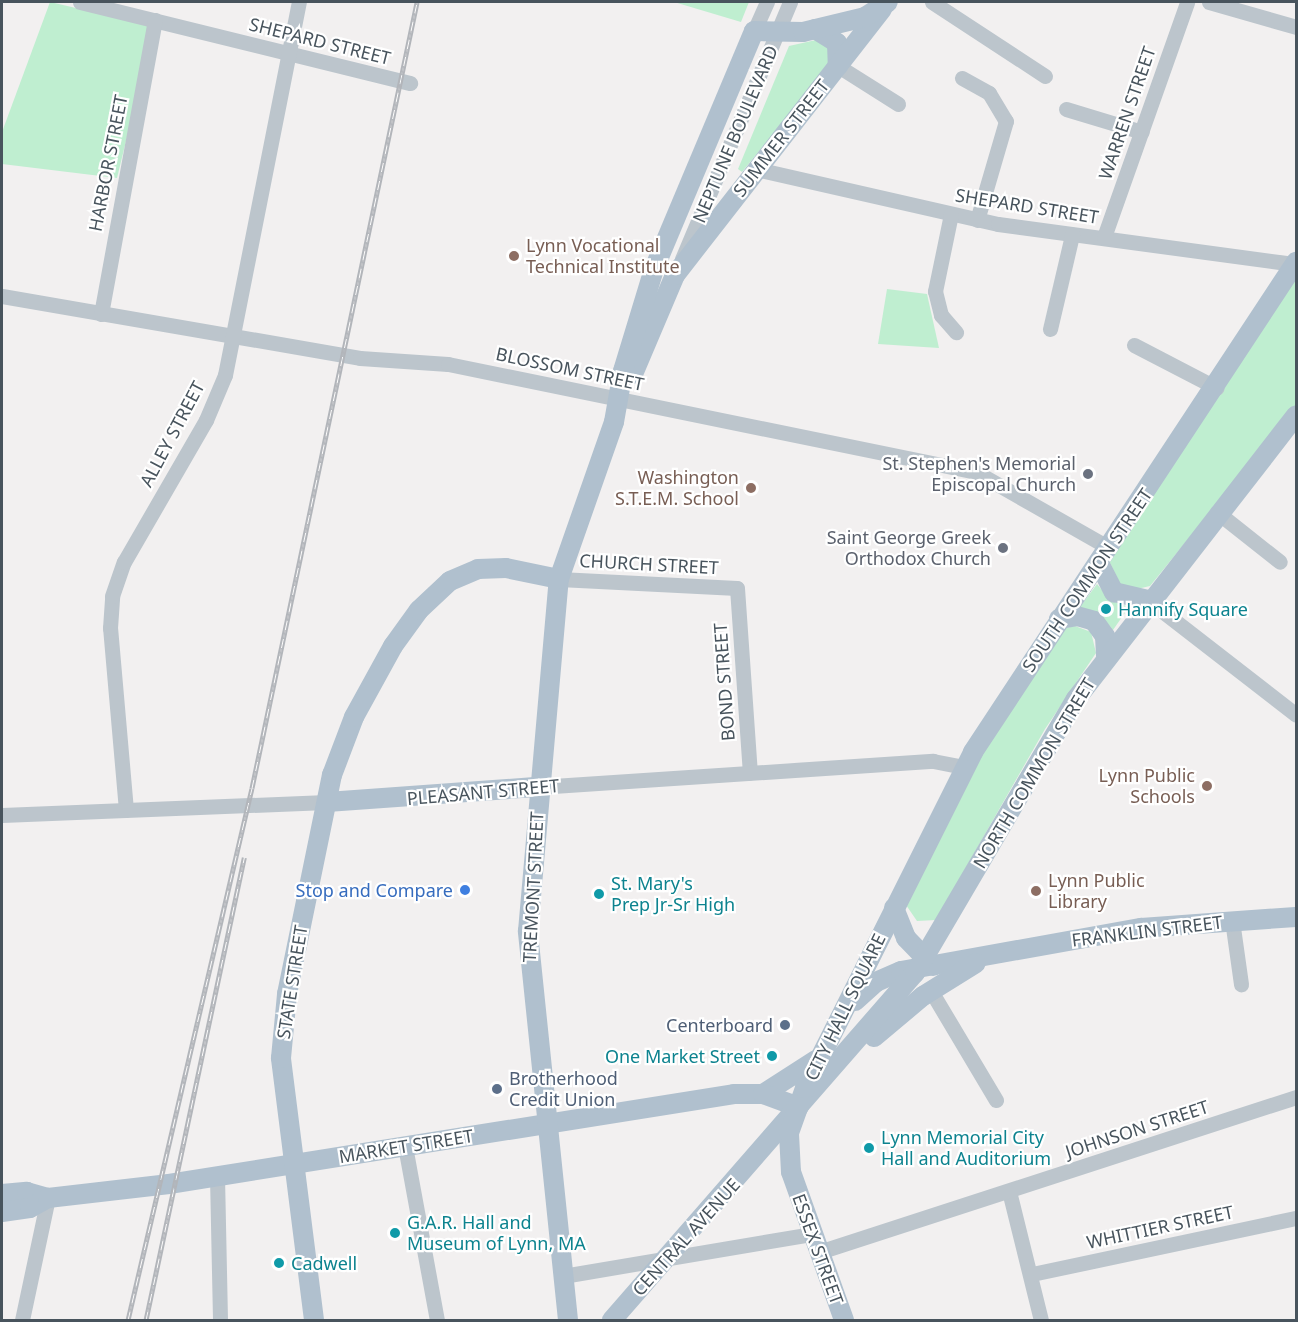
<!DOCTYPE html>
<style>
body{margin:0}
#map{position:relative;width:1298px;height:1322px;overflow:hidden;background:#f2f0f0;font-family:"Noto Sans",sans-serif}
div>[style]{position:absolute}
.green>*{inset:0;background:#bfeed0}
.minor>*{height:15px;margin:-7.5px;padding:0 7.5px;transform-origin:7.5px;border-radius:7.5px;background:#bcc5cc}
.major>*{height:20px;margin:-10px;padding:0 10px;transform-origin:10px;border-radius:10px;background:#b0c0ce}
.rail>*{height:5px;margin-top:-2.5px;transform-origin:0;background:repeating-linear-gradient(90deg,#fff 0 9px,#b2b5ba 0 18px);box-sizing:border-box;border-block:2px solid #b2b5ba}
.dots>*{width:16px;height:16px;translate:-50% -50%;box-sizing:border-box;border:3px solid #fff;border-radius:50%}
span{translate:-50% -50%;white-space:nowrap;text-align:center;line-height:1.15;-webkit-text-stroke:4.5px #fff;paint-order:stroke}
.street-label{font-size:18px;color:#48545d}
.education-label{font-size:18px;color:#785e54}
.left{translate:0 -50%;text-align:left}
.right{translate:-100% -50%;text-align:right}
.worship-label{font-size:18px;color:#5b616d}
.culture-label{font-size:18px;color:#0d838f}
.shop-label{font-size:18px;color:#366cbe}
.service-label{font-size:18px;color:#4e5e75}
.frame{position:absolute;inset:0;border:3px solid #48545d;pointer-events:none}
</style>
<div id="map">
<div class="green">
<div style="clip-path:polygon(50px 2px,154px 26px,117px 178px,2px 164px,2px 132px)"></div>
<div style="clip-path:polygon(674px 2px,749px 2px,741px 22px)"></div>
<div style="clip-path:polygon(816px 40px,828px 45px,829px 65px,742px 172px,738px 169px,789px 46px)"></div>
<div style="clip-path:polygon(1296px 276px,1296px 406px,1150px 586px,1124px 592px,1109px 561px)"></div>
<div style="clip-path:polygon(887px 289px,927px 294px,939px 348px,878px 344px)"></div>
<div style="clip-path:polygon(1097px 584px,1110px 600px,1129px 607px,1113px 630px,1103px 618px,1080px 607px)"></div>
<div style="clip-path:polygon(1075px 626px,1091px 632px,1096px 653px,1045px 729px,936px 920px,917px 921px,906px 905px,973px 768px,1066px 628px)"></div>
</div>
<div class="minor">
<div style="left:80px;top:2px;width:340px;rotate:13.8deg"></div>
<div style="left:932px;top:2px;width:135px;rotate:33.2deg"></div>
<div style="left:1209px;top:2px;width:91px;rotate:16deg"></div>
<div style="left:754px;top:31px;width:32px;rotate:-66deg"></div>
<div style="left:838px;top:66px;width:71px;rotate:32.3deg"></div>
<div style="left:962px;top:78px;width:31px;rotate:29deg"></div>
<div style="left:989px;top:93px;width:33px;rotate:59deg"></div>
<div style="left:1006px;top:121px;width:103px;rotate:106.3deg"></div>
<div style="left:1066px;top:109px;width:79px;rotate:16.8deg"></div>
<div style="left:756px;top:169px;width:248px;rotate:12.8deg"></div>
<div style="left:998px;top:224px;width:300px;rotate:7.7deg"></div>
<div style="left:951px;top:214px;width:79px;rotate:101.7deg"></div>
<div style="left:935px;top:291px;width:25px;rotate:76deg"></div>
<div style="left:941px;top:315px;width:23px;rotate:49deg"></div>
<div style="left:1104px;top:237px;width:249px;rotate:-70.5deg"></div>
<div style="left:682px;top:259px;width:279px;rotate:-67.2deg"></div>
<div style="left:2px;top:296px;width:363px;rotate:9.8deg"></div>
<div style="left:360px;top:358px;width:88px;rotate:3.9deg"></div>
<div style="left:448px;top:364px;width:539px;rotate:11.56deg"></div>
<div style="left:976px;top:472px;width:153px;rotate:29.7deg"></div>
<div style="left:101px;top:314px;width:299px;rotate:-79.6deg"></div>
<div style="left:1050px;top:329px;width:97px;rotate:-76.8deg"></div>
<div style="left:1134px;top:345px;width:93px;rotate:27.4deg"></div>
<div style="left:1217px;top:512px;width:80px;rotate:38.4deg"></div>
<div style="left:559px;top:579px;width:178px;rotate:2.9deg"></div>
<div style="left:737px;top:588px;width:185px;rotate:86deg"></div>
<div style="left:1148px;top:600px;width:187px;rotate:37.8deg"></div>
<div style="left:538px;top:787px;width:396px;rotate:-3.8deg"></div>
<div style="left:933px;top:761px;width:32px;rotate:11deg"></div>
<div style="left:126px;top:810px;width:183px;rotate:-95deg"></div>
<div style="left:110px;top:628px;width:32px;rotate:-86deg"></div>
<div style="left:112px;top:596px;width:36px;rotate:-71deg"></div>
<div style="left:124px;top:562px;width:164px;rotate:-60deg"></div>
<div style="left:206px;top:420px;width:49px;rotate:-67.1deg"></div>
<div style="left:225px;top:375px;width:380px;rotate:-78.8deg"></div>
<div style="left:2px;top:815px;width:325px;rotate:-2.3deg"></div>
<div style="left:1232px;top:920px;width:65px;rotate:82deg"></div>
<div style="left:931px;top:991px;width:127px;rotate:59.2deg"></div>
<div style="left:405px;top:1146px;width:177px;rotate:79.6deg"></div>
<div style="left:217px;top:1176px;width:144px;rotate:88.8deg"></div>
<div style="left:1009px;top:1191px;width:133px;rotate:76.1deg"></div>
<div style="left:819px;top:1252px;width:502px;rotate:-18deg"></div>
<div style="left:1032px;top:1274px;width:270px;rotate:-12deg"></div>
<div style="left:563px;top:1276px;width:253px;rotate:-9.6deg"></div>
<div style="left:22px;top:1320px;width:125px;rotate:-78deg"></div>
</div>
<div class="major">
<div style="left:815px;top:29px;width:26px;rotate:32deg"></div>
<div style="left:837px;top:43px;width:23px;rotate:88deg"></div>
<div style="left:633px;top:374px;width:108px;rotate:-67deg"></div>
<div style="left:675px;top:275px;width:337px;rotate:-52.1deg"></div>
<div style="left:1099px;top:563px;width:33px;rotate:63deg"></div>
<div style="left:1114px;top:592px;width:35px;rotate:13deg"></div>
<div style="left:1059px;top:619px;width:18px;rotate:-9deg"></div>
<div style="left:1077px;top:616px;width:18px;rotate:16deg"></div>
<div style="left:1094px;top:621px;width:19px;rotate:54deg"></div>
<div style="left:1105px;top:636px;width:20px;rotate:87deg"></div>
<div style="left:327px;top:802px;width:212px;rotate:-4.1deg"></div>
<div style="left:894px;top:908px;width:32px;rotate:68deg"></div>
<div style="left:906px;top:938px;width:39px;rotate:46deg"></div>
<div style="left:855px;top:1001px;width:28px;rotate:-42deg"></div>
<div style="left:876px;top:982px;width:27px;rotate:-24deg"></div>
<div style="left:901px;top:971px;width:244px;rotate:-10.2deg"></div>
<div style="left:1141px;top:928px;width:155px;rotate:-4.1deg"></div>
<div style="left:874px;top:1037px;width:64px;rotate:-39.9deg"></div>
<div style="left:923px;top:996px;width:62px;rotate:-31.9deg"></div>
<div style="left:763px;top:1094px;width:63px;rotate:-32.7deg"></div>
<div style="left:2px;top:1194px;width:25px;rotate:-5deg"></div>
<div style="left:27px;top:1192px;width:22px;rotate:16deg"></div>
<div style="left:2px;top:1212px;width:28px;rotate:-8deg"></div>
<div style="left:30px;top:1208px;width:21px;rotate:-29deg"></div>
<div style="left:48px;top:1198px;width:122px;rotate:-6.6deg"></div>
<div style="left:169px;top:1184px;width:572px;rotate:-9.05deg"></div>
<div style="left:734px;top:1094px;width:29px"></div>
<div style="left:763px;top:1094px;width:38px;rotate:20deg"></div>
<div style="left:314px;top:1320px;width:264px;rotate:-97.2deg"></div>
<div style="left:281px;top:1058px;width:64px;rotate:-84.6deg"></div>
<div style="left:287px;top:994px;width:224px;rotate:-78.4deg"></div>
<div style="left:332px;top:775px;width:62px;rotate:-69.2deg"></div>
<div style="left:354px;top:717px;width:81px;rotate:-61.2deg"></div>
<div style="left:393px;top:646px;width:44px;rotate:-54.2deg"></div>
<div style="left:419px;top:610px;width:42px;rotate:-43.1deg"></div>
<div style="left:450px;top:581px;width:30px;rotate:-23deg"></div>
<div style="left:478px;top:569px;width:28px;rotate:-2deg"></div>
<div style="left:506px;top:568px;width:54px;rotate:11.7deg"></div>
<div style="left:568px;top:1320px;width:391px;rotate:-95.9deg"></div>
<div style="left:528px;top:931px;width:353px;rotate:-85deg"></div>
<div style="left:559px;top:579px;width:166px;rotate:-70.7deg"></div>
<div style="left:614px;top:422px;width:52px;rotate:-80deg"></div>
<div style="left:623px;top:371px;width:107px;rotate:-73.1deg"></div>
<div style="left:654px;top:269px;width:258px;rotate:-67.2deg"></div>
<div style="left:754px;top:31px;width:49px;rotate:1.2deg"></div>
<div style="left:803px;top:32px;width:64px;rotate:-13.6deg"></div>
<div style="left:865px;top:17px;width:27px;rotate:-33deg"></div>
<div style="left:612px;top:1320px;width:461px;rotate:-48.9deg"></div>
<div style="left:915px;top:973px;width:318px;rotate:-59.6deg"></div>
<div style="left:1076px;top:699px;width:359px;rotate:-52.2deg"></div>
<div style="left:844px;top:1320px;width:157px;rotate:-109.7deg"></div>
<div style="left:791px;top:1172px;width:39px;rotate:-93deg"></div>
<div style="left:789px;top:1133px;width:48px;rotate:-70.4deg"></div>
<div style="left:805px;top:1088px;width:376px;rotate:-63.4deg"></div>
<div style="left:973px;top:752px;width:587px;rotate:-56.61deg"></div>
</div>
<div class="rail">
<div style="left:128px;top:1320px;width:546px;rotate:-76.88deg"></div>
<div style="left:252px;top:788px;width:803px;rotate:-78.14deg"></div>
<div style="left:146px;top:1320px;width:473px;rotate:-78deg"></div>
</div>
<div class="dots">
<div style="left:514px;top:256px;background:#8d6e63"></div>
<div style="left:1088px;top:474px;background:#6b7280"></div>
<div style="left:751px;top:488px;background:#8d6e63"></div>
<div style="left:1003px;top:548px;background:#6b7280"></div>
<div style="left:1106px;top:609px;background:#0f9aa8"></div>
<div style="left:1207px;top:786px;background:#8d6e63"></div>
<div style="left:465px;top:890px;background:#3f7fe0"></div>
<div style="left:1036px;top:891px;background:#8d6e63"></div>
<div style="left:599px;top:894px;background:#0f9aa8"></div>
<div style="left:785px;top:1025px;background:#5c6f8a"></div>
<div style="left:772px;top:1056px;background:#0f9aa8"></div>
<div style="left:497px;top:1089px;background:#5c6f8a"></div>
<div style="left:869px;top:1148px;background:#0f9aa8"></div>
<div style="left:395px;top:1233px;background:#0f9aa8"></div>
<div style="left:279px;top:1263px;background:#0f9aa8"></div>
</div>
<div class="street-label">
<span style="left:320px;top:41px;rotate:14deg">SHEPARD STREET</span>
<span style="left:1127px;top:113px;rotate:-71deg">WARREN STREET</span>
<span style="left:735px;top:134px;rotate:-67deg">NEPTUNE BOULEVARD</span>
<span style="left:781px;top:138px;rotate:-52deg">SUMMER STREET</span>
<span style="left:108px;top:163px;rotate:-79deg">HARBOR STREET</span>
<span style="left:1027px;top:206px;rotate:9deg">SHEPARD STREET</span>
<span style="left:570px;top:369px;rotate:12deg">BLOSSOM STREET</span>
<span style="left:172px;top:434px;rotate:-62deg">ALLEY STREET</span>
<span style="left:649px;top:564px;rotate:3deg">CHURCH STREET</span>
<span style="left:1087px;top:580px;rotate:-56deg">SOUTH COMMON STREET</span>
<span style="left:724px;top:682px;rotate:-94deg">BOND STREET</span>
<span style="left:1034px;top:773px;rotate:-59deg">NORTH COMMON STREET</span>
<span style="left:483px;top:792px;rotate:-5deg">PLEASANT STREET</span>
<span style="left:533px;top:887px;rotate:-87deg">TREMONT STREET</span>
<span style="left:1147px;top:931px;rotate:-7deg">FRANKLIN STREET</span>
<span style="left:292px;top:982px;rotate:-81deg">STATE STREET</span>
<span style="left:845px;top:1007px;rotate:-64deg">CITY HALL SQUARE</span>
<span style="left:1137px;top:1129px;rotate:-18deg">JOHNSON STREET</span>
<span style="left:406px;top:1146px;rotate:-9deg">MARKET STREET</span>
<span style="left:1160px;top:1227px;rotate:-12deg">WHITTIER STREET</span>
<span style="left:686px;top:1237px;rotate:-48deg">CENTRAL AVENUE</span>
<span style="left:818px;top:1249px;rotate:70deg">ESSEX STREET</span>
</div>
<div class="education-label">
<span class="left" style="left:526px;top:256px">Lynn Vocational<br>Technical Institute</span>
<span class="right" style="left:739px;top:488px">Washington<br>S.T.E.M. School</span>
<span class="right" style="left:1195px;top:786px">Lynn Public<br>Schools</span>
<span class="left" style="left:1048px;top:891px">Lynn Public<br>Library</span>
</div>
<div class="worship-label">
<span class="right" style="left:1076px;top:474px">St. Stephen's Memorial<br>Episcopal Church</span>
<span class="right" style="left:991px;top:548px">Saint George Greek<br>Orthodox Church</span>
</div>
<div class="culture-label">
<span class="left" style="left:1118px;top:609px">Hannify Square</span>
<span class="left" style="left:611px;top:894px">St. Mary's<br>Prep Jr-Sr High</span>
<span class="right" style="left:760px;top:1056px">One Market Street</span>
<span class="left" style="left:881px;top:1148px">Lynn Memorial City<br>Hall and Auditorium</span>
<span class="left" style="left:407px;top:1233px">G.A.R. Hall and<br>Museum of Lynn, MA</span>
<span class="left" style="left:291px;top:1263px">Cadwell</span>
</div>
<div class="shop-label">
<span class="right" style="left:453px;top:890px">Stop and Compare</span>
</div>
<div class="service-label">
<span class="right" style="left:773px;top:1025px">Centerboard</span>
<span class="left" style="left:509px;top:1089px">Brotherhood<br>Credit Union</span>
</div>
<div class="frame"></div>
</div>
